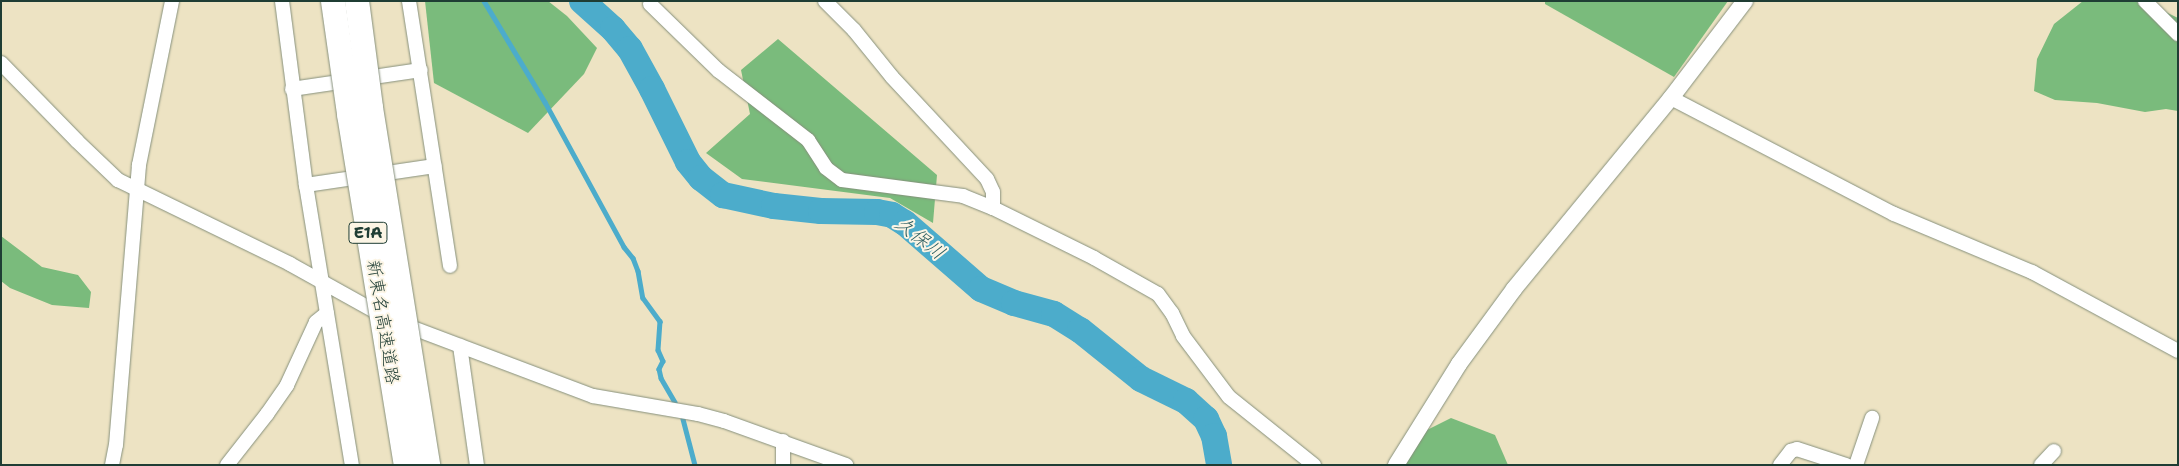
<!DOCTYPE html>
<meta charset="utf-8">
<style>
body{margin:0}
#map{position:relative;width:2179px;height:466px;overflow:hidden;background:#ede3c3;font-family:"Shantell Sans","Klee One",sans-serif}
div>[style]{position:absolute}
.forest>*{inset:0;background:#7abb7c}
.stream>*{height:4.5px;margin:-2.25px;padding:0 2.25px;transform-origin:2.25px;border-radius:2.25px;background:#4caccb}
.river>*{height:26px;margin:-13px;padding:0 13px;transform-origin:13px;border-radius:13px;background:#4caccb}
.roads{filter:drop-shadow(0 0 1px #86907c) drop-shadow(0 0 1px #86907c)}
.minor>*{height:14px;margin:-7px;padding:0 7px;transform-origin:7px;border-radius:7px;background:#fff}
.tertiary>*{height:16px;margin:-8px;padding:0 8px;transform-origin:8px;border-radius:8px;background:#fff}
.bridges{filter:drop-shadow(0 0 1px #86907c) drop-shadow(0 0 1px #86907c)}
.motorway-bridge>*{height:24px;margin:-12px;padding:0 12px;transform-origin:12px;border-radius:12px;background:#fff}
span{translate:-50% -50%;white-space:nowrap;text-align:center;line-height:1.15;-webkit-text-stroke:4px #fcf5e5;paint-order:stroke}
.shield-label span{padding:1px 4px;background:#fcf5e5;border:1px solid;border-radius:4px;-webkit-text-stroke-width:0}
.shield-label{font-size:16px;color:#1f3d34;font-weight:700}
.street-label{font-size:18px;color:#1f3d34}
.water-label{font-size:19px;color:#2c5e61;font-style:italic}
.frame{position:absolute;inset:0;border:2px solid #1f3d34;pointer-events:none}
</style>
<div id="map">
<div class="forest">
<div style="clip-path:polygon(425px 1px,548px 1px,567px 16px,597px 48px,584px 74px,528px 133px,434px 83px)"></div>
<div style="clip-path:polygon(1545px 1px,1728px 1px,1674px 77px,1545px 4px)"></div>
<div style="clip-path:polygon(2083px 1px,2143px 1px,2178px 18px,2178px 111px,2166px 109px,2145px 112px,2097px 103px,2055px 100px,2034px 91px,2037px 59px,2054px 24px)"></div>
<div style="clip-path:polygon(778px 39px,937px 175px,933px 223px,890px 198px,742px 179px,706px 153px,750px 114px,741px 70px)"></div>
<div style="clip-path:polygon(1px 236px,42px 267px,78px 275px,91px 292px,89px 308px,52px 305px,10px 288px,1px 281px)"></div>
<div style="clip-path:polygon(1451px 418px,1495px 435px,1508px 465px,1405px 465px,1421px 433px)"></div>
</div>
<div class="stream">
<div style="left:484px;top:1px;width:118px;rotate:58.9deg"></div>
<div style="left:545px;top:102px;width:165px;rotate:61.4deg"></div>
<div style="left:624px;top:247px;width:14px;rotate:51deg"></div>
<div style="left:633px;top:258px;width:14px;rotate:69deg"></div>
<div style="left:638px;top:271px;width:27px;rotate:80deg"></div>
<div style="left:643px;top:298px;width:29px;rotate:54deg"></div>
<div style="left:660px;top:321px;width:29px;rotate:94deg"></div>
<div style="left:658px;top:350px;width:12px;rotate:66deg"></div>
<div style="left:663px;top:361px;width:9px;rotate:117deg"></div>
<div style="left:659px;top:369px;width:9px;rotate:77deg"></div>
<div style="left:661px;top:378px;width:28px;rotate:60deg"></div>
<div style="left:683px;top:419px;width:48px;rotate:75.4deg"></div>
</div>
<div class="river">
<div style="left:582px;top:1px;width:42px;rotate:42.1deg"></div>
<div style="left:613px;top:29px;width:26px;rotate:50deg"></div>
<div style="left:630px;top:49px;width:46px;rotate:61.2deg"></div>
<div style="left:652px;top:89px;width:81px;rotate:63.7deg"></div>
<div style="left:688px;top:162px;width:21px;rotate:51deg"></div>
<div style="left:701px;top:178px;width:28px;rotate:38deg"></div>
<div style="left:723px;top:195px;width:52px;rotate:12.2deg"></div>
<div style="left:774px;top:206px;width:47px;rotate:6.1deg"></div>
<div style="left:821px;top:211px;width:56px;rotate:1deg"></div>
<div style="left:877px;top:212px;width:15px;rotate:11deg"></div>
<div style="left:892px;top:215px;width:15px;rotate:32deg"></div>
<div style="left:905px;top:223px;width:101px;rotate:41deg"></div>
<div style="left:981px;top:289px;width:36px;rotate:23deg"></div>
<div style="left:1014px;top:303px;width:41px;rotate:15.4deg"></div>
<div style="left:1054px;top:314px;width:31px;rotate:32deg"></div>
<div style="left:1080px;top:330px;width:78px;rotate:38.8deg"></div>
<div style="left:1141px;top:379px;width:50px;rotate:26.1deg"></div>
<div style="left:1186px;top:401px;width:27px;rotate:42deg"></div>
<div style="left:1206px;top:419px;width:19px;rotate:65deg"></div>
<div style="left:1214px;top:436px;width:29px;rotate:80deg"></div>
</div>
<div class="roads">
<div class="minor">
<div style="left:282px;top:1px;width:186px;rotate:82.6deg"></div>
<div style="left:306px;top:185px;width:284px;rotate:80.7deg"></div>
<div style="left:409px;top:1px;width:268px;rotate:81.2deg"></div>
<div style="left:825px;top:1px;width:41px;rotate:45deg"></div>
<div style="left:854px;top:30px;width:60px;rotate:51deg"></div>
<div style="left:892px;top:77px;width:139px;rotate:47deg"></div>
<div style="left:987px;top:179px;width:14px;rotate:65deg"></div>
<div style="left:993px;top:192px;width:16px;rotate:90deg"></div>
<div style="left:2145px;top:1px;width:47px;rotate:45deg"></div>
<div style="left:650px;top:4px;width:96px;rotate:44.2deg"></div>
<div style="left:719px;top:71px;width:113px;rotate:37.8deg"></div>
<div style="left:808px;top:140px;width:33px;rotate:57deg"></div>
<div style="left:826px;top:168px;width:20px;rotate:37deg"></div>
<div style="left:842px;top:180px;width:122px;rotate:7.5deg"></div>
<div style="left:963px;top:196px;width:32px;rotate:22deg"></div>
<div style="left:993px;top:208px;width:113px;rotate:26.3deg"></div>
<div style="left:1094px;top:258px;width:73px;rotate:29.4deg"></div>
<div style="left:1158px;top:294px;width:24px;rotate:54deg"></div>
<div style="left:1172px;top:313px;width:25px;rotate:64deg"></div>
<div style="left:1183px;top:336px;width:76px;rotate:53deg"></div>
<div style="left:1229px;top:397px;width:109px;rotate:38.7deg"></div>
<div style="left:1px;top:63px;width:109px;rotate:45.7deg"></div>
<div style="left:77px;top:141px;width:57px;rotate:43.6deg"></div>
<div style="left:118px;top:180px;width:191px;rotate:26deg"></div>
<div style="left:290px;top:264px;width:113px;rotate:29.1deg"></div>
<div style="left:389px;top:319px;width:218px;rotate:20.7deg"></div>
<div style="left:593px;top:396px;width:107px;rotate:9.7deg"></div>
<div style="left:698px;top:414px;width:27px;rotate:15deg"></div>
<div style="left:724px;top:421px;width:130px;rotate:19.8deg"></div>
<div style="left:292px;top:89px;width:130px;rotate:-8.4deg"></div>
<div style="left:1671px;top:98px;width:251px;rotate:27.5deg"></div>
<div style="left:1894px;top:214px;width:150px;rotate:22.8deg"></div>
<div style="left:2032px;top:272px;width:166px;rotate:28.4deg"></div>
<div style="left:306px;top:185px;width:130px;rotate:-8.4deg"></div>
<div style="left:460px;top:346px;width:120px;rotate:81.9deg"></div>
<div style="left:112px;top:465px;width:20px;rotate:-79deg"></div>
<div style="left:116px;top:445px;width:281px;rotate:-85.3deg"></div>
<div style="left:139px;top:165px;width:167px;rotate:-78.6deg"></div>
<div style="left:227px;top:465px;width:65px;rotate:-51.9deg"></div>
<div style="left:267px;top:414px;width:35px;rotate:-55deg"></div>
<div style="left:287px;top:385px;width:69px;rotate:-65.3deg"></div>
<div style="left:316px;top:322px;width:14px;rotate:-39deg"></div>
<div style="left:783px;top:465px;width:24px;rotate:-90deg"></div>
<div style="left:1780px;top:465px;width:18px;rotate:-52deg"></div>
<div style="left:1791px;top:451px;width:6px;rotate:-18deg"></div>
<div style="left:1797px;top:449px;width:52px;rotate:18.1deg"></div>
<div style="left:1856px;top:465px;width:50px;rotate:-71.2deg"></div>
<div style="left:2041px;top:465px;width:19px;rotate:-47deg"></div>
</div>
<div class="tertiary">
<div style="left:1396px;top:465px;width:119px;rotate:-58deg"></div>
<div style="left:1459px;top:364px;width:93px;rotate:-53.7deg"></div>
<div style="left:1514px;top:289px;width:247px;rotate:-50.6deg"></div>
<div style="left:1671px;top:98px;width:122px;rotate:-52.7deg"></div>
</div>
</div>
<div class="bridges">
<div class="motorway-bridge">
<div style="left:333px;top:1px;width:114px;rotate:81.9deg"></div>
<div style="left:349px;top:114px;width:356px;rotate:80.8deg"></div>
<div style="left:357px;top:1px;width:108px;rotate:82.5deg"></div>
<div style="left:371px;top:108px;width:362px;rotate:80.9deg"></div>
</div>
</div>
<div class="shield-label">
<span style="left:368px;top:233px">E1A</span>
</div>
<div class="street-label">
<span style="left:383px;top:322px;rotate:81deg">新東名高速道路</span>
</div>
<div class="water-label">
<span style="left:920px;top:238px;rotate:38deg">久保川</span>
</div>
<div class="frame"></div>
</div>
